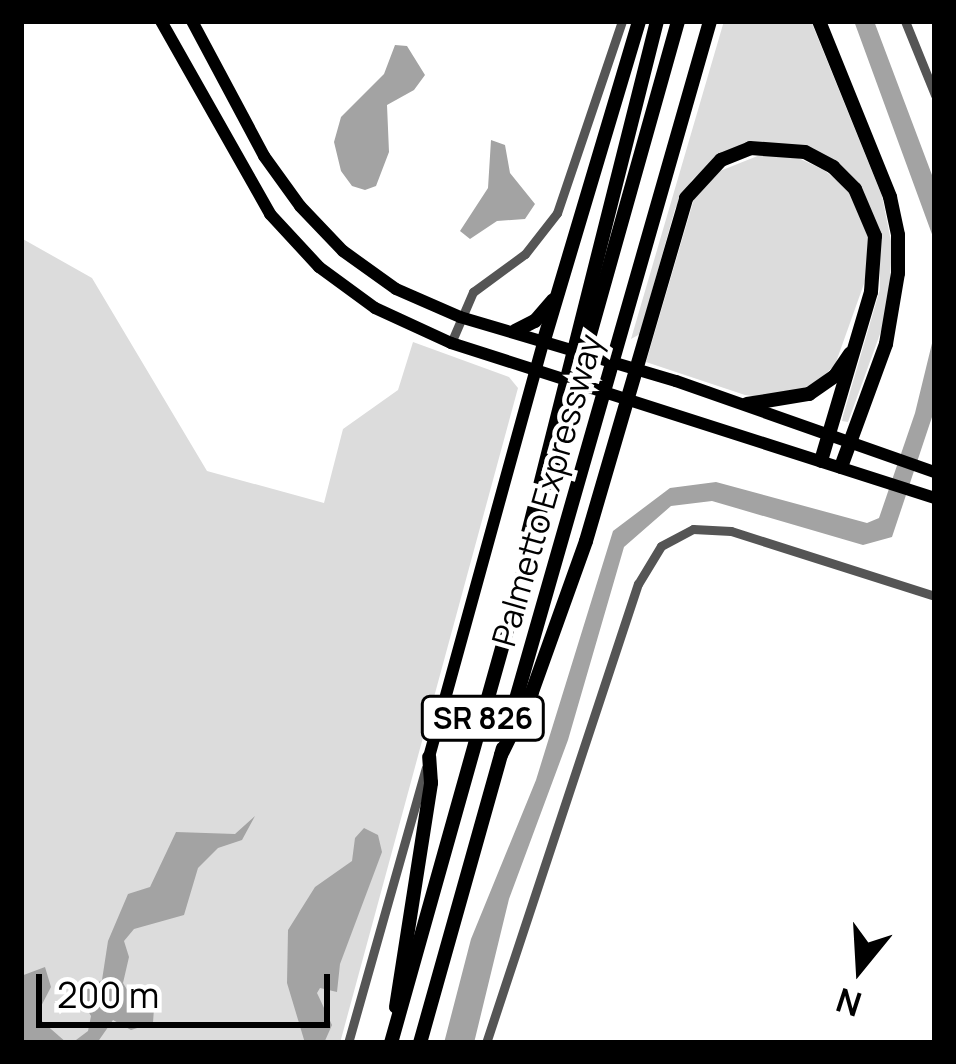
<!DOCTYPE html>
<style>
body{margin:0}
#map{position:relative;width:956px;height:1064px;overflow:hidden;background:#fff;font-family:Manrope,sans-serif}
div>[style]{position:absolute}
.green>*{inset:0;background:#dcdcdc}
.water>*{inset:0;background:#a3a3a3}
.minor>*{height:9px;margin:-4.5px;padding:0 4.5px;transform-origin:4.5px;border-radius:4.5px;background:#555}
.major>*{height:12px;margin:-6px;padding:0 6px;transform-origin:6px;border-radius:6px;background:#000}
.highway>*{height:14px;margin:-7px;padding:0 7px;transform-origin:7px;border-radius:7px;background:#000}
span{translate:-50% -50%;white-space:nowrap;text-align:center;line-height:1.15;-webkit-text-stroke:9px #fff;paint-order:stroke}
.shield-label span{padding:3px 9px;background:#fff;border:3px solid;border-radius:9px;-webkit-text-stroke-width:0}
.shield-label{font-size:30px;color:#000;font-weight:700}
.street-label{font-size:33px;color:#000}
.frame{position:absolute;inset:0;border:24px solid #000;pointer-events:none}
.north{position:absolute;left:800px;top:908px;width:120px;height:120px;-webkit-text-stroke:9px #fff;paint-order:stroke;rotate:198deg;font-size:33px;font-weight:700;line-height:48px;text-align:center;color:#000}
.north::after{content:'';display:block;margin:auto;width:42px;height:54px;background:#000;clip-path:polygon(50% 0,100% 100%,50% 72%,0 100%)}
.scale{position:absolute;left:36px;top:974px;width:294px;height:54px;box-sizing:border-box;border:6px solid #000;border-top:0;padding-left:15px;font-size:36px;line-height:42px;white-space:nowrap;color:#000;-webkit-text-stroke:9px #fff;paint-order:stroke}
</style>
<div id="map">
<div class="green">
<div style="clip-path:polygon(724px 21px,811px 21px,882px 196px,892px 246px,888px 312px,848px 422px,842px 421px,843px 416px,880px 289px,879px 230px,860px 187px,809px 148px,754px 144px,712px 162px,692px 180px,675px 209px,640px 334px,631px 339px)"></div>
<div style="clip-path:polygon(760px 155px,794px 156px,824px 170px,849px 190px,868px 235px,866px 278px,835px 365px,816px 383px,776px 399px,745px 395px,646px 362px,694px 199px,720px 171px)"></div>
<div style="clip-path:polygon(21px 238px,92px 278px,207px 471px,324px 503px,343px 429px,398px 390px,413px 342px,509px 377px,518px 388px,340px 1043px,21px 1043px)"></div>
</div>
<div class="water">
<div style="clip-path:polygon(854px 21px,874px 21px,935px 183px,935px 266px,933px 237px)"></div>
<div style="clip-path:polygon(395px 45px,407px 46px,425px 75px,414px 90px,387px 105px,389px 152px,376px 186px,365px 190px,352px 186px,341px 171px,334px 142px,341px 117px,384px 74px)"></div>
<div style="clip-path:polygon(491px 140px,505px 145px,510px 173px,535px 204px,525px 219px,497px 221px,470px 239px,460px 231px,488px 188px)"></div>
<div style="clip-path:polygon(935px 331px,935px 408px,892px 537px,863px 545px,712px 501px,671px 506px,624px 547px,568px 740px,509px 899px,474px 1043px,444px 1043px,471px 939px,536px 780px,613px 531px,670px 488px,716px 482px,867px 523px,879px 518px,915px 413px)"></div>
<div style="clip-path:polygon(255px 816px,242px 840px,218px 848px,198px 868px,184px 915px,134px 929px,124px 941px,129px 957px,123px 983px,131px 996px,154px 1008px,153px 1023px,131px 1030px,113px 1020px,97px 1043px,72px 1043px,88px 1031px,91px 1016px,71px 982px,94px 985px,102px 980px,108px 941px,128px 894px,150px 887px,176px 832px,235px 834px)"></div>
<div style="clip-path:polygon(364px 828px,378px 835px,382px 852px,340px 964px,337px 992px,320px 988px,317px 993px,332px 1025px,324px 1043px,305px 1043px,287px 983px,288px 930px,315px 887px,352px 861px,355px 838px)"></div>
<div style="clip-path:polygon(45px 967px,51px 987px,36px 1016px,67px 1043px,21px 1043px,21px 976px)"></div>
</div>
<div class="minor">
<div style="left:905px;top:21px;width:80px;rotate:67.9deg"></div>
<div style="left:451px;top:343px;width:56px;rotate:-66.7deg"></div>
<div style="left:473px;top:292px;width:64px;rotate:-36.2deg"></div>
<div style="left:525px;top:254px;width:52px;rotate:-52deg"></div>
<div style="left:557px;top:213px;width:203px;rotate:-71.3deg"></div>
<div style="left:348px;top:1043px;width:286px;rotate:-74.2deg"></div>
<div style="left:486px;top:1043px;width:484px;rotate:-71.7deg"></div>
<div style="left:638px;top:584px;width:44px;rotate:-58.8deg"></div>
<div style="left:661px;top:546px;width:36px;rotate:-28deg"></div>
<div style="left:693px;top:529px;width:38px;rotate:3deg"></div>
<div style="left:731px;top:531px;width:214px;rotate:17.7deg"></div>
</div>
<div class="major">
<div style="left:161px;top:21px;width:222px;rotate:60.5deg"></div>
<div style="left:270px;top:214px;width:72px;rotate:47.2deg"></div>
<div style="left:319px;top:267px;width:69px;rotate:36.2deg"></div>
<div style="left:375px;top:308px;width:84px;rotate:24.7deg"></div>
<div style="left:451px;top:343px;width:508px;rotate:17.76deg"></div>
<div style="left:192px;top:21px;width:153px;rotate:61.9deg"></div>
<div style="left:264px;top:156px;width:62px;rotate:54.2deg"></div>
<div style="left:300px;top:206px;width:62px;rotate:46.3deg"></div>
<div style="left:343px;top:251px;width:65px;rotate:35.6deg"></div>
<div style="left:396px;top:289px;width:70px;rotate:23.6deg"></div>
<div style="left:460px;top:317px;width:225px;rotate:16.5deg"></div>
<div style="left:676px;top:381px;width:275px;rotate:19.4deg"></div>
<div style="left:429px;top:757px;width:433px;rotate:-74.6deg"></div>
</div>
<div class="highway">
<div style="left:819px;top:21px;width:190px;rotate:68deg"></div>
<div style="left:890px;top:197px;width:39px;rotate:78deg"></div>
<div style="left:898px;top:235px;width:38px;rotate:90deg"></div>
<div style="left:898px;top:273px;width:72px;rotate:99.6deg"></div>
<div style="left:886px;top:344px;width:131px;rotate:110.1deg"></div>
<div style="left:515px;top:331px;width:22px;rotate:-27deg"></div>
<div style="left:535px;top:321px;width:28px;rotate:-49deg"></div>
<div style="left:544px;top:340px;width:333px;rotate:-73.4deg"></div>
<div style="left:747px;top:404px;width:63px;rotate:-9.2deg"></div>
<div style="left:809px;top:394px;width:32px;rotate:-35deg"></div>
<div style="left:835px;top:376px;width:27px;rotate:-56deg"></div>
<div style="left:525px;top:545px;width:540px;rotate:-75.86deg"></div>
<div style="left:510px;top:720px;width:727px;rotate:-74.03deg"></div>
<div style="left:501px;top:755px;width:70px;rotate:-63.8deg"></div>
<div style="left:532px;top:692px;width:160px;rotate:-70.3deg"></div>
<div style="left:586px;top:541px;width:357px;rotate:-73.7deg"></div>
<div style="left:686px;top:198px;width:52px;rotate:-47.4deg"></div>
<div style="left:721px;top:160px;width:31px;rotate:-22deg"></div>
<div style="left:750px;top:148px;width:55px;rotate:4.2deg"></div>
<div style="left:805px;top:152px;width:32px;rotate:28deg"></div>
<div style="left:833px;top:167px;width:31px;rotate:45deg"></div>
<div style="left:855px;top:189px;width:51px;rotate:66.9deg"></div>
<div style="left:875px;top:236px;width:56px;rotate:94.1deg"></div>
<div style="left:871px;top:292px;width:176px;rotate:106.5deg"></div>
<div style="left:396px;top:1007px;width:227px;rotate:-81.1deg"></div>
<div style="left:431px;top:783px;width:26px;rotate:-94deg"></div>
<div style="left:391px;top:1043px;width:1062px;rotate:-74.31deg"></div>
<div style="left:420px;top:1043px;width:306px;rotate:-74.3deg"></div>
</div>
<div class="shield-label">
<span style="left:483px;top:718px">SR 826</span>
</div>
<div class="street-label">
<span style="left:547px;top:490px;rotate:-74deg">Palmetto Expressway</span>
</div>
<div class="frame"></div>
<div class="north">N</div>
<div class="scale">200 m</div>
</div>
